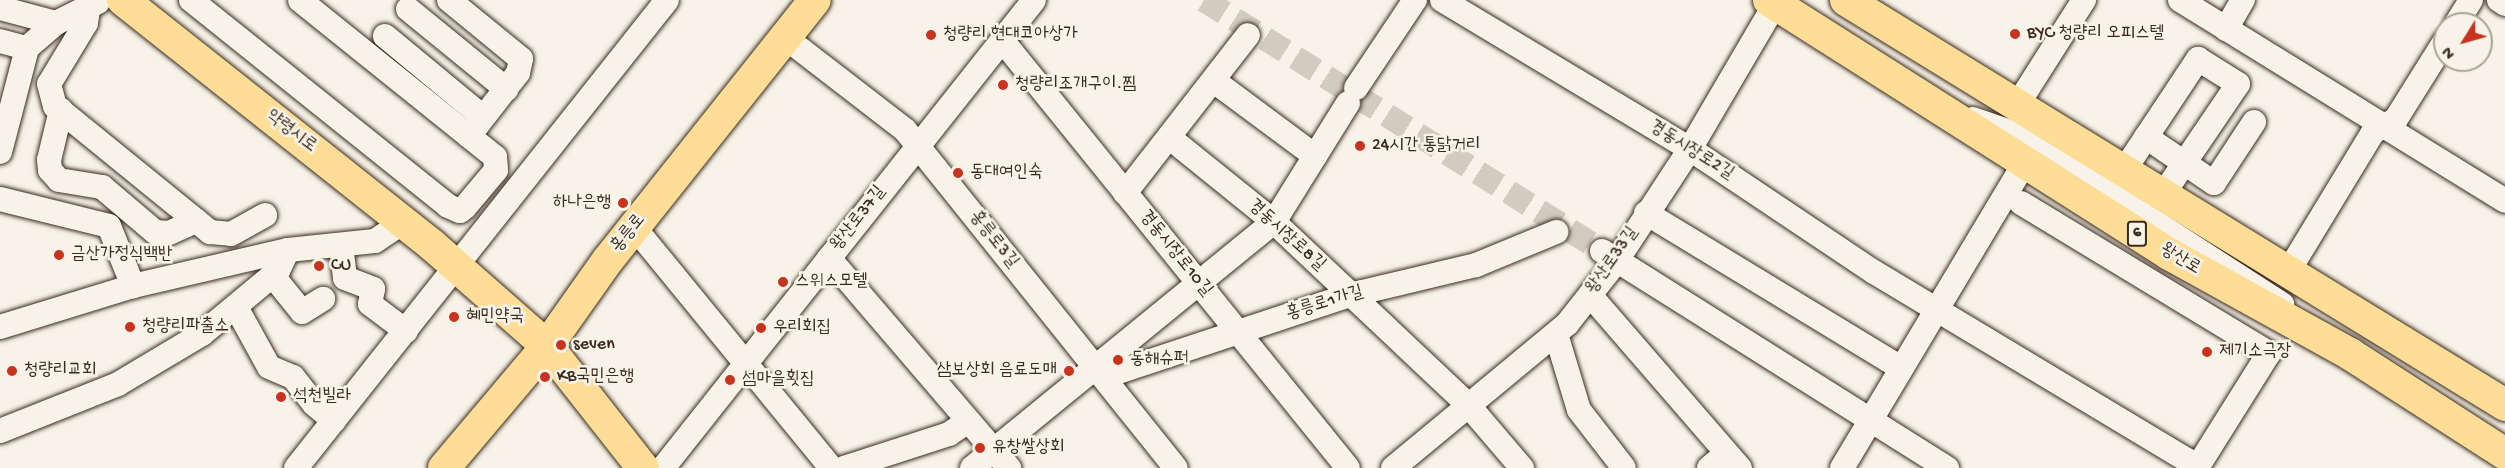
<!DOCTYPE html>
<meta charset="utf-8">
<style>
body{margin:0}
#map{position:relative;width:2505px;height:468px;overflow:hidden;background:#f7f3e8;font-family:"Gochi Hand","Poor Story",sans-serif}
div>[style]{position:absolute}
.minor-tunnel>*{height:24px;margin-top:-12px;transform-origin:0;background:repeating-linear-gradient(90deg,#d1cbc0 0 24px,transparent 0 36px)}
.roads{filter:drop-shadow(0 0 2px #3b2a1e) drop-shadow(0 0 2px #3b2a1e)}
.minor>*{height:24px;margin:-12px;padding:0 12px;transform-origin:12px;border-radius:12px;background:#f7f3e8}
.major>*{height:32px;margin:-16px;padding:0 16px;transform-origin:16px;border-radius:16px;background:#fedd96}
.dots>*{width:16px;height:16px;translate:-50% -50%;box-sizing:border-box;border:3px solid #f7f3e8;border-radius:50%}
span{translate:-50% -50%;white-space:nowrap;text-align:center;line-height:1.15;-webkit-text-stroke:5px #f7f3e8;paint-order:stroke}
.shield-label span{padding:2px 4px;background:#f7f3e8;border:2px solid;border-radius:4px;-webkit-text-stroke-width:0}
.shield-label{font-size:16px;color:#3b2a1e;font-weight:700}
.poi-label{font-size:18px;color:#3b2a1e}
.left{translate:0 -50%;text-align:left}
.right{translate:-100% -50%;text-align:right}
.street-label{font-size:18px;color:#3b2a1e}
.north{position:absolute;left:2433px;top:12px;width:60px;height:60px;box-sizing:border-box;background:#f7f3e8;border:2px solid #aca397;border-radius:50%;rotate:233deg;font-size:16px;font-weight:700;line-height:24px;text-align:center;color:#3b2a1e}
.north::after{content:'';display:block;margin:auto;width:21px;height:27px;background:#c8321e;clip-path:polygon(50% 0,100% 100%,50% 72%,0 100%)}
</style>
<div id="map">
<div class="minor-tunnel">
<div style="left:1204px;top:0;width:471px;rotate:32.2deg"></div>
</div>
<div class="roads">
<div class="minor">
<div style="left:191px;top:0;width:329px;rotate:38.7deg"></div>
<div style="left:448px;top:206px;width:13px;rotate:23deg"></div>
<div style="left:460px;top:211px;width:6px;rotate:-39deg"></div>
<div style="left:465px;top:207px;width:48px;rotate:-50deg"></div>
<div style="left:496px;top:170px;width:13px;rotate:-94deg"></div>
<div style="left:495px;top:157px;width:250px;rotate:-141.2deg"></div>
<div style="left:449px;top:0;width:93px;rotate:39.3deg"></div>
<div style="left:521px;top:59px;width:14px;rotate:102deg"></div>
<div style="left:518px;top:73px;width:80px;rotate:127.9deg"></div>
<div style="left:1442px;top:0;width:289px;rotate:31deg"></div>
<div style="left:1690px;top:149px;width:221px;rotate:33.8deg"></div>
<div style="left:1874px;top:272px;width:365px;rotate:31deg"></div>
<div style="left:2187px;top:460px;width:9px;rotate:63deg"></div>
<div style="left:2180px;top:0;width:382px;rotate:31.7deg"></div>
<div style="left:2499px;top:0;width:7px;rotate:34deg"></div>
<div style="left:0;top:8px;width:58px;rotate:15deg"></div>
<div style="left:408px;top:9px;width:127px;rotate:39.2deg"></div>
<div style="left:88px;top:10px;width:13px;rotate:99deg"></div>
<div style="left:86px;top:23px;width:71px;rotate:121.2deg"></div>
<div style="left:49px;top:84px;width:23px;rotate:75deg"></div>
<div style="left:55px;top:106px;width:200px;rotate:39.1deg"></div>
<div style="left:210px;top:232px;width:21px;rotate:5deg"></div>
<div style="left:231px;top:234px;width:39px;rotate:-29deg"></div>
<div style="left:2456px;top:24px;width:28px;rotate:-58deg"></div>
<div style="left:2226px;top:29px;width:34px;rotate:-60deg"></div>
<div style="left:385px;top:36px;width:127px;rotate:39.6deg"></div>
<div style="left:786px;top:38px;width:150px;rotate:37.7deg"></div>
<div style="left:905px;top:130px;width:433px;rotate:51.3deg"></div>
<div style="left:1002px;top:40px;width:550px;rotate:51.05deg"></div>
<div style="left:0;top:41px;width:28px;rotate:15deg"></div>
<div style="left:1214px;top:81px;width:126px;rotate:36.6deg"></div>
<div style="left:1356px;top:88px;width:106px;rotate:-56.2deg"></div>
<div style="left:2016px;top:107px;width:127px;rotate:-57.6deg"></div>
<div style="left:61px;top:110px;width:51px;rotate:103.5deg"></div>
<div style="left:49px;top:160px;width:10px;rotate:84deg"></div>
<div style="left:50px;top:170px;width:13px;rotate:48deg"></div>
<div style="left:59px;top:180px;width:44px;rotate:9.2deg"></div>
<div style="left:102px;top:187px;width:70px;rotate:40.3deg"></div>
<div style="left:155px;top:232px;width:14px;rotate:4deg"></div>
<div style="left:169px;top:233px;width:30px;rotate:-24deg"></div>
<div style="left:1973px;top:119px;width:52px;rotate:19.1deg"></div>
<div style="left:2022px;top:136px;width:310px;rotate:32.9deg"></div>
<div style="left:2146px;top:137px;width:82px;rotate:34.1deg"></div>
<div style="left:2214px;top:183px;width:73px;rotate:-56.7deg"></div>
<div style="left:1170px;top:138px;width:134px;rotate:38.9deg"></div>
<div style="left:1274px;top:222px;width:268px;rotate:43.3deg"></div>
<div style="left:1469px;top:406px;width:82px;rotate:49.5deg"></div>
<div style="left:0;top:152px;width:107px;rotate:-75.4deg"></div>
<div style="left:27px;top:48px;width:38px;rotate:-41deg"></div>
<div style="left:56px;top:23px;width:47px;rotate:-26.6deg"></div>
<div style="left:2123px;top:172px;width:136px;rotate:-56.4deg"></div>
<div style="left:2198px;top:59px;width:47px;rotate:32deg"></div>
<div style="left:2238px;top:84px;width:135px;rotate:124.2deg"></div>
<div style="left:1125px;top:193px;width:200px;rotate:-52.1deg"></div>
<div style="left:0;top:199px;width:112px;rotate:13.9deg"></div>
<div style="left:109px;top:226px;width:65px;rotate:68.2deg"></div>
<div style="left:133px;top:286px;width:159px;rotate:-13.1deg"></div>
<div style="left:288px;top:250px;width:87px;rotate:-5.9deg"></div>
<div style="left:375px;top:241px;width:34px;rotate:-34deg"></div>
<div style="left:2021px;top:203px;width:290px;rotate:31.2deg"></div>
<div style="left:2269px;top:353px;width:136px;rotate:122.1deg"></div>
<div style="left:1646px;top:213px;width:298px;rotate:31.3deg"></div>
<div style="left:634px;top:227px;width:311px;rotate:50.7deg"></div>
<div style="left:341px;top:245px;width:33px;rotate:83deg"></div>
<div style="left:345px;top:278px;width:30px;rotate:21deg"></div>
<div style="left:373px;top:289px;width:15px;rotate:101deg"></div>
<div style="left:370px;top:304px;width:45px;rotate:36.9deg"></div>
<div style="left:1602px;top:251px;width:408px;rotate:32.2deg"></div>
<div style="left:829px;top:258px;width:277px;rotate:49.4deg"></div>
<div style="left:2288px;top:272px;width:164px;rotate:-58.7deg"></div>
<div style="left:2373px;top:132px;width:26px;rotate:-29deg"></div>
<div style="left:2396px;top:119px;width:92px;rotate:-57.9deg"></div>
<div style="left:273px;top:276px;width:46px;rotate:51.1deg"></div>
<div style="left:302px;top:312px;width:25px;rotate:-32deg"></div>
<div style="left:1590px;top:295px;width:229px;rotate:49.1deg"></div>
<div style="left:236px;top:307px;width:68px;rotate:61.2deg"></div>
<div style="left:269px;top:367px;width:26px;rotate:23deg"></div>
<div style="left:293px;top:377px;width:34px;rotate:52deg"></div>
<div style="left:314px;top:404px;width:26px;rotate:40deg"></div>
<div style="left:0;top:327px;width:139px;rotate:-17.1deg"></div>
<div style="left:1556px;top:334px;width:79px;rotate:73.2deg"></div>
<div style="left:1579px;top:410px;width:73px;rotate:52.2deg"></div>
<div style="left:1094px;top:369px;width:19px;rotate:16deg"></div>
<div style="left:1112px;top:374px;width:251px;rotate:-18.4deg"></div>
<div style="left:1350px;top:295px;width:130px;rotate:-13.4deg"></div>
<div style="left:1476px;top:265px;width:87px;rotate:-22.4deg"></div>
<div style="left:0;top:431px;width:127px;rotate:-21.7deg"></div>
<div style="left:118px;top:384px;width:98px;rotate:-30.8deg"></div>
<div style="left:202px;top:334px;width:99px;rotate:-39.7deg"></div>
<div style="left:278px;top:271px;width:23px;rotate:-65deg"></div>
<div style="left:296px;top:468px;width:597px;rotate:-51.59deg"></div>
<div style="left:663px;top:468px;width:597px;rotate:-51.59deg"></div>
<div style="left:844px;top:468px;width:110px;rotate:-17.9deg"></div>
<div style="left:949px;top:434px;width:23px;rotate:-34deg"></div>
<div style="left:972px;top:468px;width:390px;rotate:-39.2deg"></div>
<div style="left:1274px;top:222px;width:140px;rotate:-58.1deg"></div>
<div style="left:1393px;top:468px;width:226px;rotate:-39.6deg"></div>
<div style="left:1567px;top:324px;width:79px;rotate:-51.7deg"></div>
<div style="left:1616px;top:262px;width:135px;rotate:-56.8deg"></div>
<div style="left:1690px;top:149px;width:168px;rotate:-59.6deg"></div>
<div style="left:1709px;top:468px;width:23px;rotate:-40deg"></div>
<div style="left:1842px;top:468px;width:357px;rotate:-59.1deg"></div>
</div>
<div class="major">
<div style="left:123px;top:0;width:394px;rotate:38.4deg"></div>
<div style="left:432px;top:245px;width:153px;rotate:41.3deg"></div>
<div style="left:547px;top:346px;width:155px;rotate:51.8deg"></div>
<div style="left:1769px;top:0;width:474px;rotate:32.4deg"></div>
<div style="left:2169px;top:254px;width:207px;rotate:28.9deg"></div>
<div style="left:2350px;top:354px;width:184px;rotate:32.8deg"></div>
<div style="left:1846px;top:0;width:774px;rotate:31.57deg"></div>
<div style="left:444px;top:468px;width:160px;rotate:-49.8deg"></div>
<div style="left:547px;top:346px;width:105px;rotate:-54.7deg"></div>
<div style="left:608px;top:260px;width:332px;rotate:-51.5deg"></div>
</div>
</div>
<div class="dots">
<div style="left:2015px;top:34px;background:#c8321e"></div>
<div style="left:931px;top:35px;background:#c8321e"></div>
<div style="left:1003px;top:85px;background:#c8321e"></div>
<div style="left:1360px;top:146px;background:#c8321e"></div>
<div style="left:958px;top:173px;background:#c8321e"></div>
<div style="left:623px;top:203px;background:#c8321e"></div>
<div style="left:59px;top:255px;background:#c8321e"></div>
<div style="left:319px;top:266px;background:#c8321e"></div>
<div style="left:783px;top:282px;background:#c8321e"></div>
<div style="left:454px;top:317px;background:#c8321e"></div>
<div style="left:130px;top:327px;background:#c8321e"></div>
<div style="left:761px;top:328px;background:#c8321e"></div>
<div style="left:561px;top:345px;background:#c8321e"></div>
<div style="left:2207px;top:352px;background:#c8321e"></div>
<div style="left:1118px;top:360px;background:#c8321e"></div>
<div style="left:12px;top:371px;background:#c8321e"></div>
<div style="left:1069px;top:371px;background:#c8321e"></div>
<div style="left:545px;top:377px;background:#c8321e"></div>
<div style="left:730px;top:380px;background:#c8321e"></div>
<div style="left:281px;top:397px;background:#c8321e"></div>
<div style="left:980px;top:448px;background:#c8321e"></div>
</div>
<div class="shield-label">
<span style="left:2137px;top:234px">6</span>
</div>
<div class="poi-label">
<span class="left" style="left:2027px;top:34px">BYC 청량리 오피스텔</span>
<span class="left" style="left:943px;top:35px">청량리 현대코아상가</span>
<span class="left" style="left:1015px;top:85px">청량리조개구이.찜</span>
<span class="left" style="left:1372px;top:146px">24시간 통닭거리</span>
<span class="left" style="left:970px;top:173px">동대여인숙</span>
<span class="right" style="left:611px;top:203px">하나은행</span>
<span class="left" style="left:71px;top:255px">금산가정식백반</span>
<span class="left" style="left:331px;top:266px">CU</span>
<span class="left" style="left:795px;top:282px">스위스모텔</span>
<span class="left" style="left:466px;top:317px">혜민약국</span>
<span class="left" style="left:142px;top:327px">청량리파출소</span>
<span class="left" style="left:773px;top:328px">우리회집</span>
<span class="left" style="left:573px;top:345px">seven</span>
<span class="left" style="left:2219px;top:352px">제기소극장</span>
<span class="left" style="left:1130px;top:360px">동해슈퍼</span>
<span class="left" style="left:24px;top:371px">청량리교회</span>
<span class="right" style="left:1057px;top:371px">삼보상회 음료도매</span>
<span class="left" style="left:557px;top:377px">KB국민은행</span>
<span class="left" style="left:742px;top:380px">섬마을횟집</span>
<span class="left" style="left:293px;top:397px">석천빌라</span>
<span class="left" style="left:992px;top:448px">유창쌀상회</span>
</div>
<div class="street-label">
<span style="left:291px;top:132px;rotate:37deg">약령시로</span>
<span style="left:1691px;top:151px;rotate:32deg">경동시장로2길</span>
<span style="left:859px;top:219px;rotate:-52deg">왕산로37길</span>
<span style="left:629px;top:234px;rotate:-51deg">홍릉로</span>
<span style="left:1286px;top:236px;rotate:42deg">경동시장로8길</span>
<span style="left:993px;top:240px;rotate:52deg">홍릉로3길</span>
<span style="left:1175px;top:254px;rotate:51deg">경동시장로10길</span>
<span style="left:2180px;top:260px;rotate:31deg">왕산로</span>
<span style="left:1613px;top:261px;rotate:-55deg">왕산로33길</span>
<span style="left:1325px;top:304px;rotate:-17deg">홍릉로1가길</span>
</div>
<div class="north">N</div>
</div>
